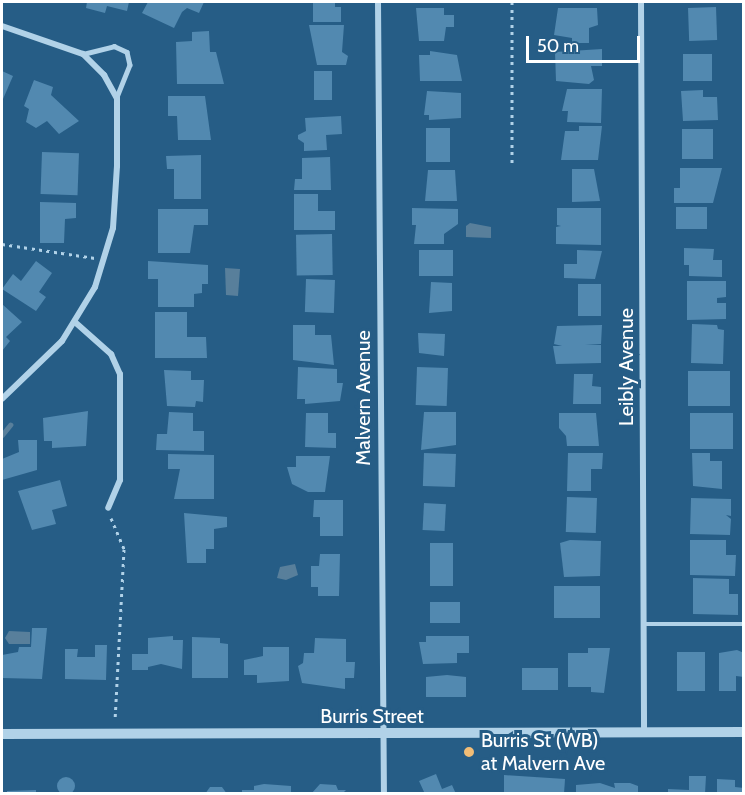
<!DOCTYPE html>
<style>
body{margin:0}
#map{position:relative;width:745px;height:795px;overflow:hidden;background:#265d86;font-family:Cabin,sans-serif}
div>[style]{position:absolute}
.water>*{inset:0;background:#587f9b}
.stream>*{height:4.5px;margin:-2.25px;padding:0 2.25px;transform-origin:2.25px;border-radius:2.25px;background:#587f9b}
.building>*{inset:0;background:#5289b0;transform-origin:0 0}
.round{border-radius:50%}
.path>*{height:3px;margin-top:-1.5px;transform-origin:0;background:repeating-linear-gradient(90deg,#b1d2e8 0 3px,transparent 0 7.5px)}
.service>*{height:4.5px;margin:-2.25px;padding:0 2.25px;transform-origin:2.25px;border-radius:2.25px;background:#b1d2e8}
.minor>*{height:6px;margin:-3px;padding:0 3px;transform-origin:3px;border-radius:3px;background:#b1d2e8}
.tertiary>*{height:10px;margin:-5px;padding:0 5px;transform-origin:5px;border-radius:5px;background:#b1d2e8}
.dots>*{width:16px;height:16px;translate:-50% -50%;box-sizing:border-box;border:3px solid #265d86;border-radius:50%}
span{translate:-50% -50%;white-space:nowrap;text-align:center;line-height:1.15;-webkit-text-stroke:6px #265d86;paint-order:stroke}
.street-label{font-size:20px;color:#fff}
.poi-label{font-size:20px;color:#fff}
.left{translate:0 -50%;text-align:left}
.frame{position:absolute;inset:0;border:3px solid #fff;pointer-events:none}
.scale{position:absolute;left:526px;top:36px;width:114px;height:27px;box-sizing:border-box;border:3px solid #fff;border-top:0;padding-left:8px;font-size:18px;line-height:21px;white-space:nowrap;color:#fff;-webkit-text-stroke:4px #265d86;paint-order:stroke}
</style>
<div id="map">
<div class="water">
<div style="clip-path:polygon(470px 223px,491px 227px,491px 238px,466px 237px,466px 226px)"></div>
<div style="clip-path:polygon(225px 268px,240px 269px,238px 296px,226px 295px)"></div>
<div style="clip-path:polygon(295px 564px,298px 575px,286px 580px,277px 578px,280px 567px)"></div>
<div style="clip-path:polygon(9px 631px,30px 632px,30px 644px,9px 644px,5px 638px)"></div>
</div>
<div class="stream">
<div style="left:2px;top:435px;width:13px;rotate:-51deg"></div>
</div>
<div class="building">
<div style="clip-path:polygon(87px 2px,129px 2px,127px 11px,107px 6px,105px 13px,86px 8px)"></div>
<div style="clip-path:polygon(148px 2px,204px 2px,199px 13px,187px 8px,182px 12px,174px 28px,142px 13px)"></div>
<div style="clip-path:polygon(313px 2px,335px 2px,335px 7px,341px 7px,341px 22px,313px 22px)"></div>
<div style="left:716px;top:7px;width:33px;height:28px;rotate:88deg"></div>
<div style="clip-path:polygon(416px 8px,444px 8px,444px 15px,454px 15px,454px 27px,446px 27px,444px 41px,419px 41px)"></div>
<div style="clip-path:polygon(558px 8px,597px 8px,598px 25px,589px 28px,589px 43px,572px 43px,572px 38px,554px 35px)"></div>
<div style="clip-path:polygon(309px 25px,344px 25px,342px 52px,348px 56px,346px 65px,317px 65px)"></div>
<div style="clip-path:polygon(209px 31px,210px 52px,216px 52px,224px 84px,177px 84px,176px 42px,192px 41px,192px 32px)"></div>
<div style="clip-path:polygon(602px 49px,602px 66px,591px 66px,594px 80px,589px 84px,556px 81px,555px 52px)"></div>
<div style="clip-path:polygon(430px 51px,457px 55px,462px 81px,420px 81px,419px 55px,430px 55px)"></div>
<div style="left:683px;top:54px;width:29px;height:27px"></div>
<div style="clip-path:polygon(2px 71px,13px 76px,3px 99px,2px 99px)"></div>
<div style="left:314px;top:71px;width:18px;height:29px"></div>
<div style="clip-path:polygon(34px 80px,53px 87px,51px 95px,79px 121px,59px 134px,47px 121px,36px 128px,26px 122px,29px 109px,24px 106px)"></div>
<div style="clip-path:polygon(567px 89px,602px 89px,601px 123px,567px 122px,568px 111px,562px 111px)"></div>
<div style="clip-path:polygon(703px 90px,703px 97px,717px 97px,718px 120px,683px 121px,681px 91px)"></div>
<div style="clip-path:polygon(427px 91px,461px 93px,461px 118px,429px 120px,429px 115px,424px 115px)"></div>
<div style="clip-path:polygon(168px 96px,205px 96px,211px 140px,178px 140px,177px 116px,168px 116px)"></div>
<div style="clip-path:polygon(341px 116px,342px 134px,326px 135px,327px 150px,304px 151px,304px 143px,298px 139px,298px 135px,306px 131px,305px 118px)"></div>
<div style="clip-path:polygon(579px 126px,602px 126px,598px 160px,561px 160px,565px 131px,579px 131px)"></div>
<div style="left:426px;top:128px;width:24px;height:34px"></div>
<div style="left:682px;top:129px;width:31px;height:30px"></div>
<div style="left:42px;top:152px;width:37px;height:42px;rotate:2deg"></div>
<div style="clip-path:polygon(201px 155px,201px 199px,174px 199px,174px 169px,167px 169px,166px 156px)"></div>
<div style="clip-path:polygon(330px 157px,331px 190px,294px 190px,295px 179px,302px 179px,302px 158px)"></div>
<div style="clip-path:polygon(680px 168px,722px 168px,713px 203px,674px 203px,674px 188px,680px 188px)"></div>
<div style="clip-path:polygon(572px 169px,594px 169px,600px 201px,572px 202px)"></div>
<div style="clip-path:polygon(428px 170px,455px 170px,457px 201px,425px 201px)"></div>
<div style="clip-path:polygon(294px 194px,318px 194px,318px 211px,335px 211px,335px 230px,294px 230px)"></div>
<div style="clip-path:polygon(40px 202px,76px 203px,76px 218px,65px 219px,64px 243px,40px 243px)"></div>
<div style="left:707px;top:207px;width:22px;height:31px;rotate:90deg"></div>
<div style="clip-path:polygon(412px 208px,458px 209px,458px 224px,444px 234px,444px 244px,414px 244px,416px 225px,412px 225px)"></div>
<div style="clip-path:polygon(557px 208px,601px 208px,601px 245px,556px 244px,556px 227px,561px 226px,557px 225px)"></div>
<div style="clip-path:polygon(158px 209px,208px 209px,208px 225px,194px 225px,190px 253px,158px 253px)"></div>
<div style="left:332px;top:234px;width:41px;height:36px;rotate:89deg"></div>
<div style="clip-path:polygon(684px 248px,714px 249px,713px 260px,722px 260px,722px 277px,689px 276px,689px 265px,684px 265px)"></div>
<div style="left:419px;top:250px;width:34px;height:26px"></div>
<div style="clip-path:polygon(577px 250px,602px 251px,595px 279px,564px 278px,564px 264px,577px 264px)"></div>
<div style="clip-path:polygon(36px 261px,52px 273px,39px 292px,46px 297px,36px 311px,2px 289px,13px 274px,21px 281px)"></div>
<div style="clip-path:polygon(148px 261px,208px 265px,208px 284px,202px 284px,202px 293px,194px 294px,194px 307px,158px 307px,158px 279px,148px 279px)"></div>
<div style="left:306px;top:279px;width:29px;height:33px;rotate:2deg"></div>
<div style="clip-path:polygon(687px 281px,726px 281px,726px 297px,717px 298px,717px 303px,726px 303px,726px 319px,687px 320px)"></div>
<div style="clip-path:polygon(431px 282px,452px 283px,452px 311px,429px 313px)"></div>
<div style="left:578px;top:284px;width:23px;height:32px"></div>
<div style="clip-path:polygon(2px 304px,22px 322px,6px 337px,10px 341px,2px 351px)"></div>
<div style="clip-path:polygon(155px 312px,187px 312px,187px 337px,206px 337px,207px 358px,155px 358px)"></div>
<div style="clip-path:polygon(692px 324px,717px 325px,718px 329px,724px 330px,723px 364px,691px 363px)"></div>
<div style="clip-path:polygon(293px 325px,315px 325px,315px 335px,331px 335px,334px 365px,293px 360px)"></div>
<div style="clip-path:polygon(602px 325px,601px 344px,585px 344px,601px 345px,601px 363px,556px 364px,553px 346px,562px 346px,554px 344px,557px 326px)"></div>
<div style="clip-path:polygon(418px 333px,445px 334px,444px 356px,419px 353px)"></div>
<div style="clip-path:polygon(298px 367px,337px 369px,337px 383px,343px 383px,340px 401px,305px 404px,305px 399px,297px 399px)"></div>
<div style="left:417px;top:367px;width:31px;height:38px;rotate:2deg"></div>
<div style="clip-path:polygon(164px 370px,191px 371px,191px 380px,204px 380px,203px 402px,196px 401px,195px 407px,167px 406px)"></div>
<div style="left:688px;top:371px;width:42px;height:35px"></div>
<div style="clip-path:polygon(574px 374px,593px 374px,592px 386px,601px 387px,601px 404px,573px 404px)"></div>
<div style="clip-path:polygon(88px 411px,86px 446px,52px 448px,52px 441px,44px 441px,43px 418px)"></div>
<div style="clip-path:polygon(169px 412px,193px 413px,193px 431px,204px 431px,204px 451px,156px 450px,157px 434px,167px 434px)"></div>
<div style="clip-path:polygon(424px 412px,456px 412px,456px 445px,421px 450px)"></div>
<div style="clip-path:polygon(306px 413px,328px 413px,328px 433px,336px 433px,336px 448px,305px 447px)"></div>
<div style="clip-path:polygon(559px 413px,596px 413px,599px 446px,567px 446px,566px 436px,559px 428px)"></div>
<div style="left:690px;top:413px;width:43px;height:36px"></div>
<div style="clip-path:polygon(18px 440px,37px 440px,37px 470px,2px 480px,2px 459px,19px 452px)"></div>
<div style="left:424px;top:453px;width:32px;height:33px;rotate:2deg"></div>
<div style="clip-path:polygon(568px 453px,603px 453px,602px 469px,591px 469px,591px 491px,567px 491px)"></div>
<div style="clip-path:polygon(692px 453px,710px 453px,710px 461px,722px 461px,722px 489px,693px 486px)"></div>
<div style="clip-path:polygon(168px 454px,214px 455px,214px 499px,174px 499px,180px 469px,168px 469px)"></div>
<div style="clip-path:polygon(296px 456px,330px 456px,325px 492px,308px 492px,292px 484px,287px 467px,296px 467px)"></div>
<div style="clip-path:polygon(60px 480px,67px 506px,52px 510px,56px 524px,32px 530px,18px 491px)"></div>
<div style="left:567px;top:497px;width:30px;height:35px;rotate:2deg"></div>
<div style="clip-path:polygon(691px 498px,731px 499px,731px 516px,726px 515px,731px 519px,730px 535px,690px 534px)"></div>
<div style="clip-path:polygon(314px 500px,343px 500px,343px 536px,320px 536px,320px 517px,313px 517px)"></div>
<div style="left:424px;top:503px;width:22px;height:27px;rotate:3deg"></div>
<div style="clip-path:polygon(184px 513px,227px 517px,227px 527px,214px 529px,214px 549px,206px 549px,206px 563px,187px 563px)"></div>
<div style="clip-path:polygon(570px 540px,601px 541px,600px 576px,564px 577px,560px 543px)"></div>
<div style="clip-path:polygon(690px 540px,726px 540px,726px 555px,736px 555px,735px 576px,690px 575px)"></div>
<div style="left:430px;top:543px;width:23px;height:43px"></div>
<div style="clip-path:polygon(320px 554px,340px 554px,339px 596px,318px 596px,318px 587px,311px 587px,311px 566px,319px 566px)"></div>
<div style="clip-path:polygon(693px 578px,729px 579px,729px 594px,738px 594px,738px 615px,693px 614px)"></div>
<div style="left:554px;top:586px;width:46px;height:32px"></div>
<div style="left:460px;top:602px;width:21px;height:30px;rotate:90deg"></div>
<div style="clip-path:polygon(32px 628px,47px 628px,42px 679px,2px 678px,2px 655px,18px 652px,19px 647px,31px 647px)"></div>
<div style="clip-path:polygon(173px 636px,173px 640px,183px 640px,182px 669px,161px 664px,148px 667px,148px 670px,132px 670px,132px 654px,148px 654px,148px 638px)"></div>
<div style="clip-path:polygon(426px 636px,469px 636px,469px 653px,457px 653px,457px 663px,423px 664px,419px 642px,426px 642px)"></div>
<div style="clip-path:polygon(192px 637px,220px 638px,220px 643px,228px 644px,228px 678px,192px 678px)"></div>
<div style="clip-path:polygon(315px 638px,346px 639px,346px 662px,355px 662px,354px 678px,345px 678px,345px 689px,302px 683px,298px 666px,303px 663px,304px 653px,314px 653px)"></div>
<div style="clip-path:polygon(95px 645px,107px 645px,106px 680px,65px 679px,65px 649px,78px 649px,77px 657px,95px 657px)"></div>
<div style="clip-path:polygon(263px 647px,289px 647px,289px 681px,257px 683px,257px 675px,244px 675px,244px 660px,263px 656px)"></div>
<div style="clip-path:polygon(588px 648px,610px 648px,604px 693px,591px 692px,591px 687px,568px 687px,568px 653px,588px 653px)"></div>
<div style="clip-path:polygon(737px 650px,744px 653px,744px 677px,736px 676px,736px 691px,719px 691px,719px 653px)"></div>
<div style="left:677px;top:652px;width:28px;height:39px"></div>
<div style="left:558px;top:668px;width:22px;height:36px;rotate:90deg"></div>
<div style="clip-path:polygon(447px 675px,466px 677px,466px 697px,426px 697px,426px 677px)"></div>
<div style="clip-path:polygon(436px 774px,442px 789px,452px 785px,456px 794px,425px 794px,419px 781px)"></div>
<div style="clip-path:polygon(504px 775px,565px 779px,564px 794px,504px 794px)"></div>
<div style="clip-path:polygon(689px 776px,706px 776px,705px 794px,668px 794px,668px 789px,689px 790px)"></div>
<div class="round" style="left:57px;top:777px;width:18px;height:18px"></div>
<div style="clip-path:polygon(717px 779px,735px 780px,735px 787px,744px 788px,744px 794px,717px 794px)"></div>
<div style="clip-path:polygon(600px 783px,615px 788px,614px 783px,630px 783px,638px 786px,638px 794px,576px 794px,576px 785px)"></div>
<div style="clip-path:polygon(264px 784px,291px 786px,291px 794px,242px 794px,242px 790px,254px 790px,254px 786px)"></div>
<div style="clip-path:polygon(320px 784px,336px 785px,338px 790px,346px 790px,342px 794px,311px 794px)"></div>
<div style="clip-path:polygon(210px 787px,222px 787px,227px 794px,205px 794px)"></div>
<div style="clip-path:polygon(36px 790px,36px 794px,7px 794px,7px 791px)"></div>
</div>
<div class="path">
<div style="left:512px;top:2px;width:163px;rotate:90deg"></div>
<div style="left:2px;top:244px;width:94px;rotate:8.6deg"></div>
<div style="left:111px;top:518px;width:34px;rotate:67deg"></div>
<div style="left:124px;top:549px;width:172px;rotate:93deg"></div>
</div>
<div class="service">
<div style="left:83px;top:54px;width:32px;rotate:-14deg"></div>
<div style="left:114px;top:46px;width:14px;rotate:25deg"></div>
<div style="left:127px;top:52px;width:13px;rotate:77deg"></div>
<div style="left:130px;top:65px;width:35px;rotate:112deg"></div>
<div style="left:644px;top:624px;width:100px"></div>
</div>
<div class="minor">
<div style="left:378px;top:2px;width:792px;rotate:89.57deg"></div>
<div style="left:641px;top:2px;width:731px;rotate:89.76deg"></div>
<div style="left:2px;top:26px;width:86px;rotate:19.1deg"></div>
<div style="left:83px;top:54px;width:30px;rotate:45deg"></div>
<div style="left:104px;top:75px;width:26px;rotate:61deg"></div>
<div style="left:117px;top:98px;width:68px;rotate:90deg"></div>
<div style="left:117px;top:166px;width:62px;rotate:93.7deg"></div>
<div style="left:113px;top:228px;width:62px;rotate:107deg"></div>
<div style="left:95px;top:287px;width:63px;rotate:121.4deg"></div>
<div style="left:62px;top:341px;width:83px;rotate:136deg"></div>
<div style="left:76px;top:323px;width:47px;rotate:41.5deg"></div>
<div style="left:111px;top:354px;width:22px;rotate:66deg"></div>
<div style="left:120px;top:374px;width:106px;rotate:90deg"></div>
<div style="left:120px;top:480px;width:30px;rotate:113deg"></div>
</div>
<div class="tertiary">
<div style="left:2px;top:734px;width:742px;rotate:-0.15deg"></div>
</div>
<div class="dots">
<div style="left:469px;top:752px;background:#f2bd76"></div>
</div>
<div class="street-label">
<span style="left:626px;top:367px;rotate:-90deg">Leibly Avenue</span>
<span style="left:363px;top:398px;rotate:-90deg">Malvern Avenue</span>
<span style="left:372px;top:716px">Burris Street</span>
</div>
<div class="poi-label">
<span class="left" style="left:481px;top:752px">Burris St (WB)<br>at Malvern Ave</span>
</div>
<div class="frame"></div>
<div class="scale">50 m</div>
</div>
